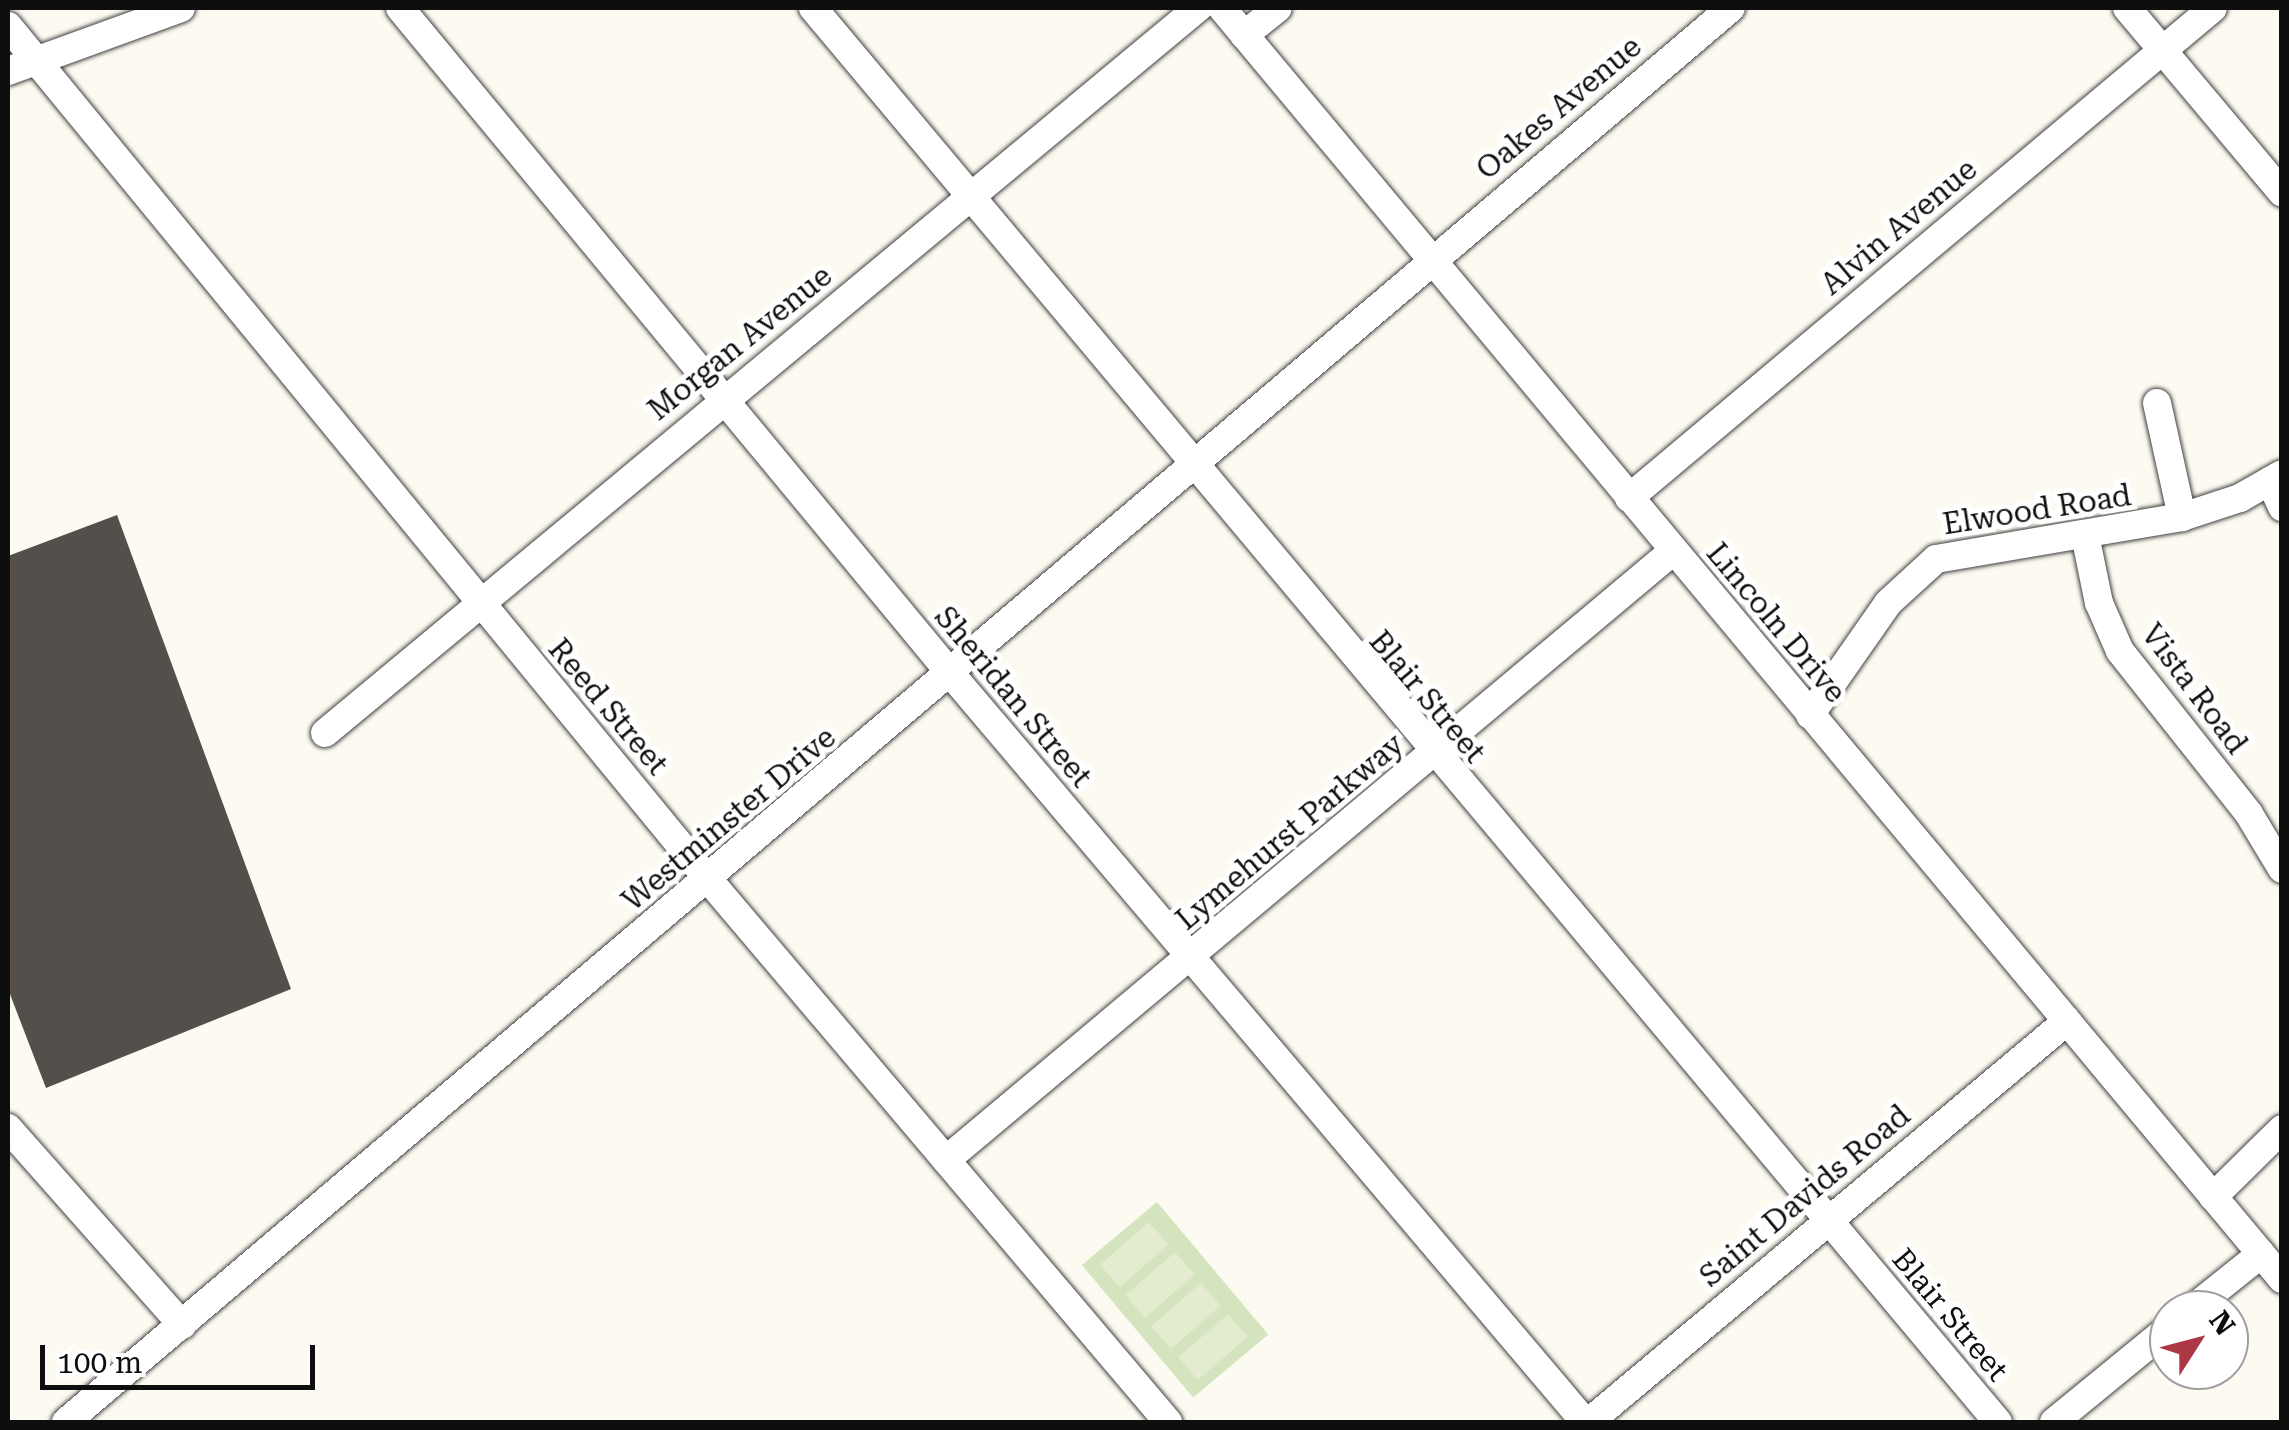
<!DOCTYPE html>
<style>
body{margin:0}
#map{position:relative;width:2289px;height:1430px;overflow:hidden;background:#fdfaf1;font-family:"Roboto Serif",serif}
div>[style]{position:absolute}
.green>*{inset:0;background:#d4e4be;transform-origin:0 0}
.pitch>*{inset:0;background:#e4eccf;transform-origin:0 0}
.building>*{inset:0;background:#554f4c}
.roads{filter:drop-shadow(0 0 2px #414141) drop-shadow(0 0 2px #414141)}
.minor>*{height:28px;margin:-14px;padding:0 14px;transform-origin:14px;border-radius:14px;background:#fff}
span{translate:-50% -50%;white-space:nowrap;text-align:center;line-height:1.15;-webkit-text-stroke:10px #fff;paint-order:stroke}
.street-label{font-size:30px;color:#0e0e0e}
.frame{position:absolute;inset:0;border:10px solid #0e0e0e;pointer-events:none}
.north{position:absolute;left:2149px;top:1290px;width:100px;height:100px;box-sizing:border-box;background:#fff;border:2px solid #9f9f9f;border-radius:50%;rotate:54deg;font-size:28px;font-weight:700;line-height:40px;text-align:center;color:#0e0e0e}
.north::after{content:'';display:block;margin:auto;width:35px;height:45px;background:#ad3845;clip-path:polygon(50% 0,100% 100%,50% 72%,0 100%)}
.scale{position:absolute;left:40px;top:1345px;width:275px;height:45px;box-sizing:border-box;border:5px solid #0e0e0e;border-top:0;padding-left:12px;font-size:30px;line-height:35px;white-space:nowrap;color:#0e0e0e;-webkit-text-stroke:8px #fff;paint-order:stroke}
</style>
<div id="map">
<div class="green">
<div style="left:1157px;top:1202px;width:173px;height:98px;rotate:50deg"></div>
</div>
<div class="pitch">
<div style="left:1149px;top:1222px;width:30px;height:65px;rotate:49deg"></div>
<div style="left:1175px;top:1252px;width:30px;height:66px;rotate:49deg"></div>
<div style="left:1201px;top:1283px;width:30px;height:66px;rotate:49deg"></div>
<div style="left:1228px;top:1314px;width:30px;height:66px;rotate:49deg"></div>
</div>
<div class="building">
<div style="clip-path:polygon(117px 515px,291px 989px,46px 1088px,8px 989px,8px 556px)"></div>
</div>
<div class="roads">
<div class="minor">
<div style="left:400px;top:8px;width:864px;rotate:50.4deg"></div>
<div style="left:951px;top:674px;width:981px;rotate:49.72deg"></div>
<div style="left:813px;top:8px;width:1845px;rotate:50.04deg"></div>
<div style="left:1222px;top:8px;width:1655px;rotate:50.17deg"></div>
<div style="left:2127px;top:8px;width:241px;rotate:50deg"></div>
<div style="left:8px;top:26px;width:1103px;rotate:50.63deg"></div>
<div style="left:708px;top:879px;width:712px;rotate:49.73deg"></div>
<div style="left:1244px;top:35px;width:43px;rotate:-38.5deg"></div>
<div style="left:8px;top:71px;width:184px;rotate:-20deg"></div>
<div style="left:2157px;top:403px;width:117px;rotate:77.6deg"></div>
<div style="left:2270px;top:481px;width:29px;rotate:65deg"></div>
<div style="left:1629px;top:498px;width:762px;rotate:-40deg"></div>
<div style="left:2085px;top:535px;width:69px;rotate:78.4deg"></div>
<div style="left:2099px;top:603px;width:52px;rotate:66.4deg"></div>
<div style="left:2120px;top:651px;width:208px;rotate:51.6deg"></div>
<div style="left:2249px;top:814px;width:64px;rotate:59deg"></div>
<div style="left:1810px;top:715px;width:136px;rotate:-55.1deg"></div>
<div style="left:1888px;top:603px;width:65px;rotate:-42.5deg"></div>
<div style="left:1936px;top:559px;width:250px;rotate:-9.7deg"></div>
<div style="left:2182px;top:517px;width:61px;rotate:-18.1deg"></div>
<div style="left:2240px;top:498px;width:48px;rotate:-29.7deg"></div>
<div style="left:325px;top:733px;width:1135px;rotate:-39.71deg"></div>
<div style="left:8px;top:1128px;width:263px;rotate:48.5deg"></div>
<div style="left:946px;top:1160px;width:948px;rotate:-39.95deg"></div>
<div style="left:2213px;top:1197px;width:97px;rotate:-44.6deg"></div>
<div style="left:2191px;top:1310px;width:90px;rotate:-38.7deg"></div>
<div style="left:66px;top:1422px;width:2184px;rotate:-40.34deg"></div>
<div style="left:1589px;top:1422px;width:624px;rotate:-39.99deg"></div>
<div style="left:2054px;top:1422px;width:149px;rotate:-39.3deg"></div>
</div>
</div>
<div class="street-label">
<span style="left:1559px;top:108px;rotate:-40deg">Oakes Avenue</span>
<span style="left:1899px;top:227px;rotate:-40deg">Alvin Avenue</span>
<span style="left:740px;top:343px;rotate:-39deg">Morgan Avenue</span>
<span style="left:2037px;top:510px;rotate:-9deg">Elwood Road</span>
<span style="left:1776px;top:623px;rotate:50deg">Lincoln Drive</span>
<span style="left:2194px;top:689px;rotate:53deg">Vista Road</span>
<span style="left:1013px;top:697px;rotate:50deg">Sheridan Street</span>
<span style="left:1427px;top:697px;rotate:50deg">Blair Street</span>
<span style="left:608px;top:707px;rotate:50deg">Reed Street</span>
<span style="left:729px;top:819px;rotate:-40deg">Westminster Drive</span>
<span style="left:1290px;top:832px;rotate:-40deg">Lymehurst Parkway</span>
<span style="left:1805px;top:1196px;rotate:-40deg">Saint Davids Road</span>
<span style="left:1950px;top:1315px;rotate:50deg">Blair Street</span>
</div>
<div class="frame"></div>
<div class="north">N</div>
<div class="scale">100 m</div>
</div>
